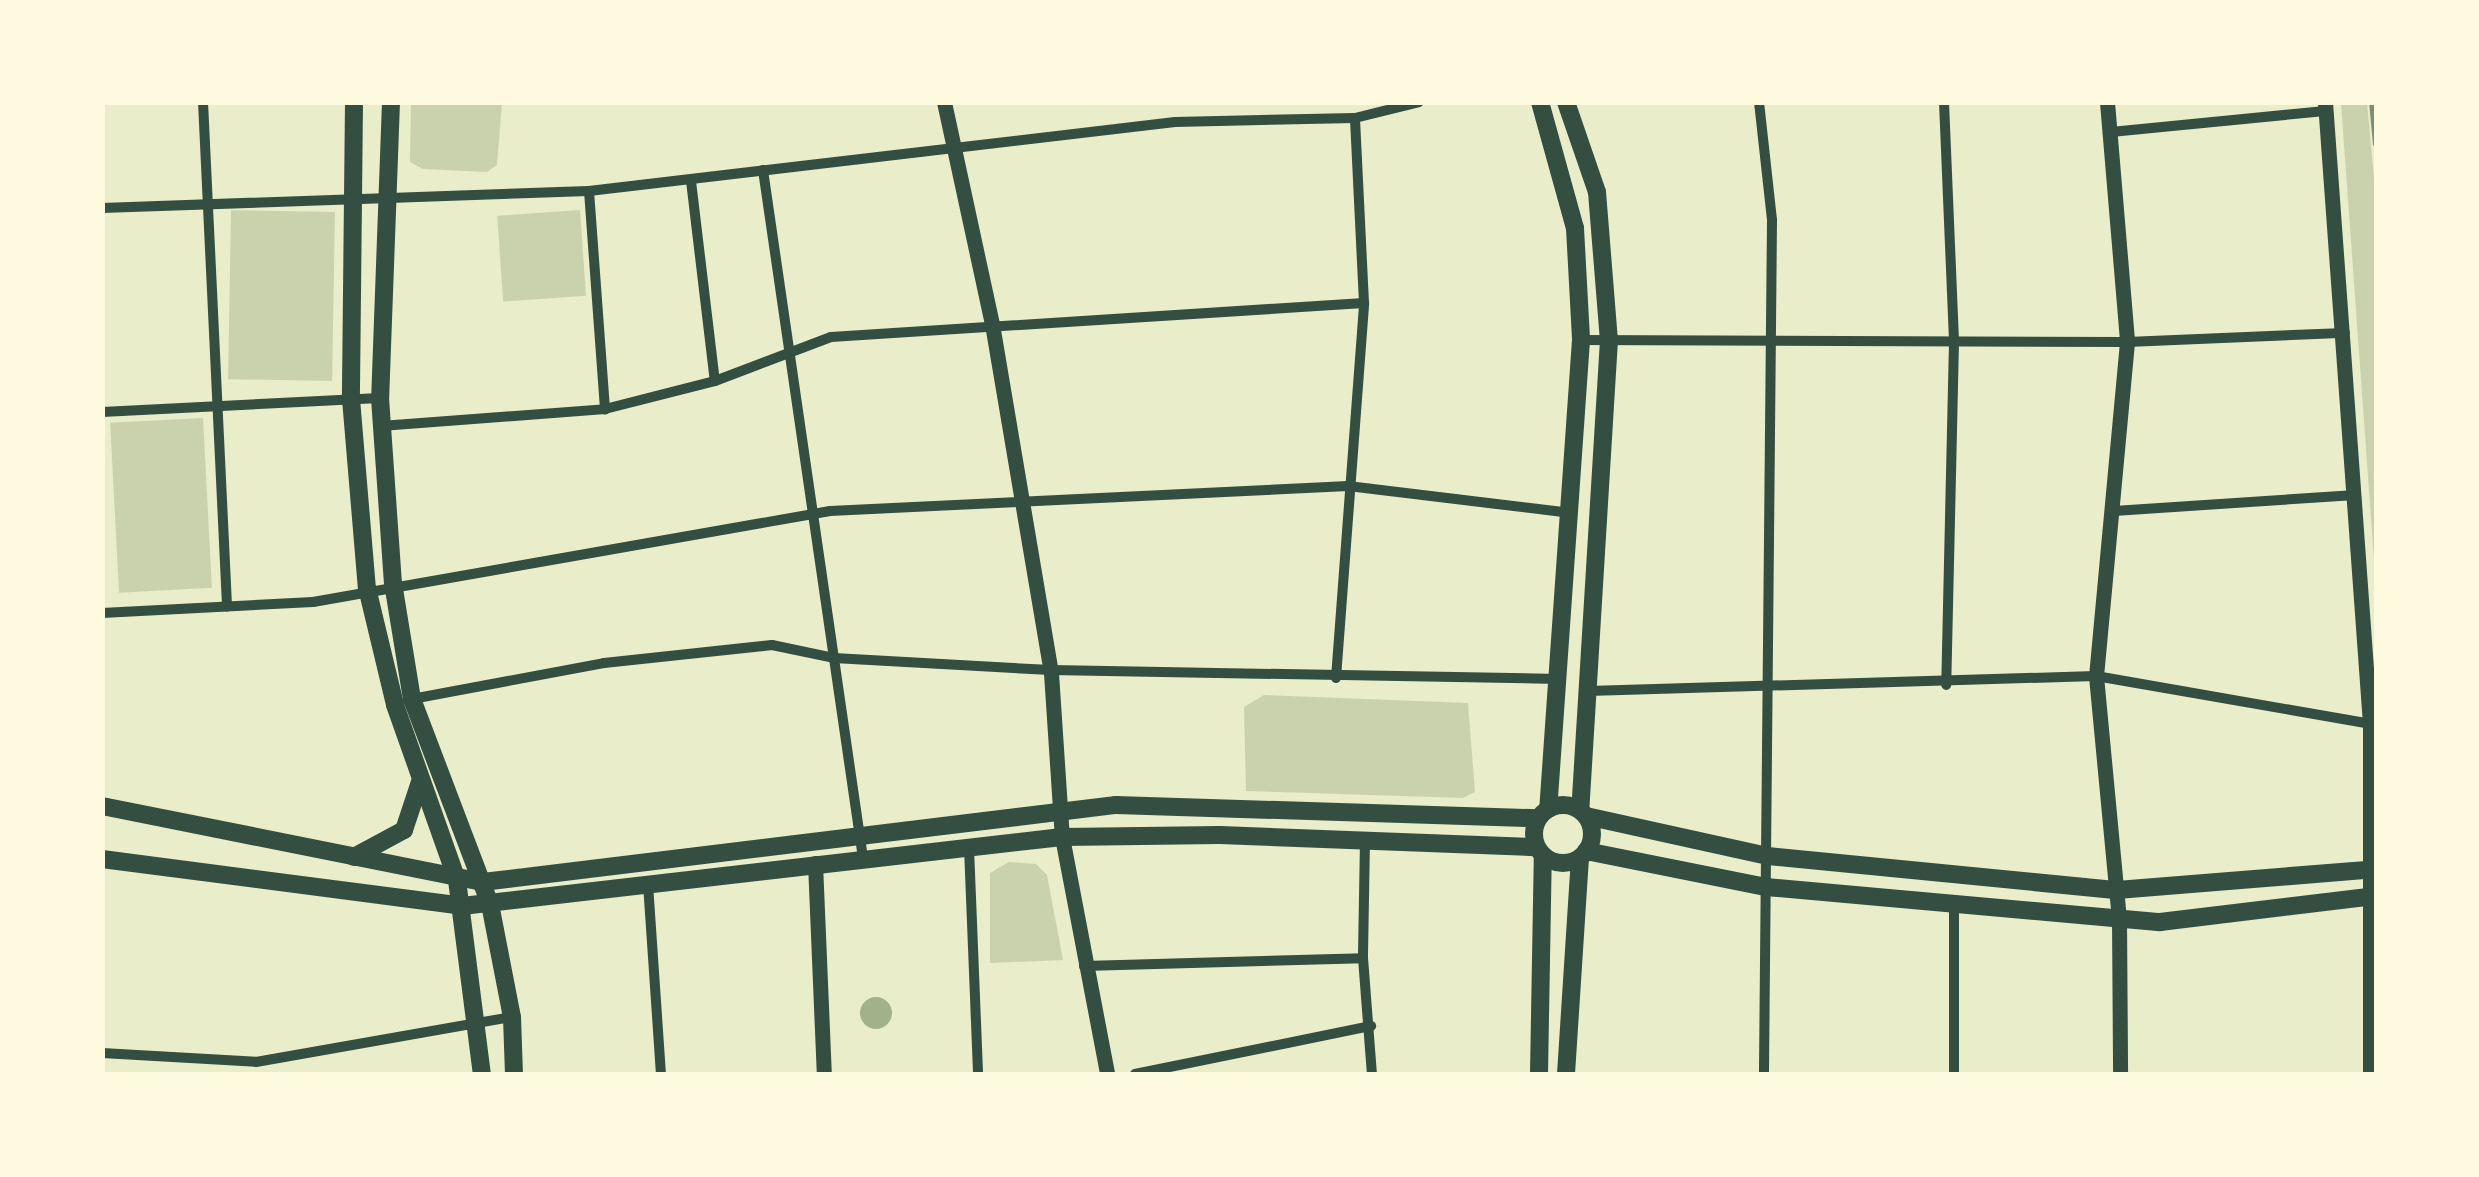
<!DOCTYPE html>
<style>
body{margin:0}
#map{position:relative;width:2479px;height:1177px;overflow:hidden;background:#e9edc9;font-family:"Exo 2",sans-serif}
div>[style]{position:absolute}
.green>*{inset:0;background:#cad2ad;transform-origin:0 0}
.water>*{inset:0;background:#a3b18a}
.round{border-radius:50%}
.minor>*{height:10px;margin:-5px;padding:0 5px;transform-origin:5px;border-radius:5px;background:#344e41}
.tertiary>*{height:15px;margin:-7.5px;padding:0 7.5px;transform-origin:7.5px;border-radius:7.5px;background:#344e41}
.secondary>*{height:18px;margin:-9px;padding:0 9px;transform-origin:9px;border-radius:9px;background:#344e41}
.secondary>.ring{margin:-9px;padding:0;box-sizing:content-box;background:none;border:18px solid #344e41;border-radius:50%}
.rail>*{height:6px;margin:-3px;padding:0 3px;transform-origin:3px;border-radius:3px;background:#7c8e77}
span{translate:-50% -50%;white-space:nowrap;text-align:center;line-height:1.15;-webkit-text-stroke:10px #fefae0;paint-order:stroke}
.frame{position:absolute;inset:0;border:105px solid #fefae0;pointer-events:none}
</style>
<div id="map">
<div class="green">
<div style="clip-path:polygon(411px 103px,502px 103px,497px 165px,487px 172px,423px 169px,410px 162px)"></div>
<div style="clip-path:polygon(2341px 103px,2367px 103px,2376px 200px,2376px 587px)"></div>
<div style="left:580px;top:210px;width:86px;height:83px;rotate:86deg"></div>
<div style="left:335px;top:212px;width:169px;height:104px;rotate:91deg"></div>
<div style="left:203px;top:418px;width:170px;height:93px;rotate:87deg"></div>
<div style="clip-path:polygon(1264px 695px,1468px 703px,1475px 792px,1463px 798px,1246px 791px,1244px 707px)"></div>
<div style="clip-path:polygon(1009px 862px,1036px 864px,1047px 875px,1063px 960px,990px 963px,990px 873px)"></div>
</div>
<div class="water">
<div class="round" style="left:860px;top:997px;width:32px;height:32px"></div>
</div>
<div class="minor">
<div style="left:203px;top:102px;width:505px;rotate:87.27deg"></div>
<div style="left:1759px;top:102px;width:119px;rotate:83.7deg"></div>
<div style="left:1772px;top:220px;width:854px;rotate:90.54deg"></div>
<div style="left:1944px;top:102px;width:240px;rotate:87.6deg"></div>
<div style="left:1954px;top:342px;width:343px;rotate:91.3deg"></div>
<div style="left:2111px;top:132px;width:215px;rotate:-5.6deg"></div>
<div style="left:763px;top:170px;width:695px;rotate:81.73deg"></div>
<div style="left:691px;top:181px;width:201px;rotate:83.2deg"></div>
<div style="left:589px;top:191px;width:219px;rotate:85.8deg"></div>
<div style="left:102px;top:208px;width:487px;rotate:-2deg"></div>
<div style="left:589px;top:191px;width:590px;rotate:-6.72deg"></div>
<div style="left:1175px;top:122px;width:180px;rotate:-1.3deg"></div>
<div style="left:1355px;top:118px;width:66px;rotate:-14deg"></div>
<div style="left:1581px;top:340px;width:546px;rotate:0.21deg"></div>
<div style="left:2127px;top:342px;width:218px;rotate:-2.4deg"></div>
<div style="left:102px;top:412px;width:278px;rotate:-2.9deg"></div>
<div style="left:381px;top:426px;width:225px;rotate:-4.3deg"></div>
<div style="left:605px;top:409px;width:114px;rotate:-14.3deg"></div>
<div style="left:715px;top:381px;width:124px;rotate:-20.8deg"></div>
<div style="left:831px;top:337px;width:534px;rotate:-3.65deg"></div>
<div style="left:2114px;top:511px;width:242px;rotate:-3.8deg"></div>
<div style="left:102px;top:613px;width:211px;rotate:-3deg"></div>
<div style="left:313px;top:602px;width:525px;rotate:-9.98deg"></div>
<div style="left:830px;top:511px;width:519px;rotate:-2.76deg"></div>
<div style="left:1348px;top:486px;width:225px;rotate:6.9deg"></div>
<div style="left:1336px;top:678px;width:376px;rotate:-85.7deg"></div>
<div style="left:1364px;top:303px;width:185px;rotate:-92.8deg"></div>
<div style="left:1588px;top:691px;width:508px;rotate:-1.69deg"></div>
<div style="left:2096px;top:676px;width:278px;rotate:9.9deg"></div>
<div style="left:412px;top:699px;width:195px;rotate:-10.6deg"></div>
<div style="left:604px;top:663px;width:169px;rotate:-6.1deg"></div>
<div style="left:772px;top:645px;width:63px;rotate:11.8deg"></div>
<div style="left:834px;top:658px;width:217px;rotate:3.2deg"></div>
<div style="left:1051px;top:670px;width:508px;rotate:1.01deg"></div>
<div style="left:1365px;top:840px;width:118px;rotate:91deg"></div>
<div style="left:1363px;top:958px;width:116px;rotate:85.6deg"></div>
<div style="left:969px;top:848px;width:226px;rotate:87.7deg"></div>
<div style="left:648px;top:884px;width:190px;rotate:86.1deg"></div>
<div style="left:1084px;top:966px;width:279px;rotate:-1.6deg"></div>
<div style="left:102px;top:1053px;width:154px;rotate:3.3deg"></div>
<div style="left:256px;top:1062px;width:260px;rotate:-10deg"></div>
<div style="left:1135px;top:1074px;width:241px;rotate:-11.5deg"></div>
<div style="left:1954px;top:1074px;width:171px;rotate:-90deg"></div>
</div>
<div class="tertiary">
<div style="left:944px;top:102px;width:227px;rotate:77.8deg"></div>
<div style="left:992px;top:324px;width:354px;rotate:80.4deg"></div>
<div style="left:1051px;top:673px;width:164px;rotate:86.2deg"></div>
<div style="left:1062px;top:837px;width:241px;rotate:79.2deg"></div>
<div style="left:2107px;top:102px;width:241px;rotate:85.2deg"></div>
<div style="left:2127px;top:342px;width:335px;rotate:95.3deg"></div>
<div style="left:2096px;top:676px;width:243px;rotate:84.6deg"></div>
<div style="left:2119px;top:918px;width:156px;rotate:89.6deg"></div>
<div style="left:2325px;top:102px;width:624px;rotate:85.86deg"></div>
<div style="left:2370px;top:724px;width:350px;rotate:90deg"></div>
<div style="left:815px;top:863px;width:211px;rotate:87.6deg"></div>
</div>
<div class="secondary">
<div style="left:354px;top:102px;width:297px;rotate:90.6deg"></div>
<div style="left:351px;top:399px;width:190px;rotate:85.2deg"></div>
<div style="left:367px;top:588px;width:120px;rotate:76.5deg"></div>
<div style="left:395px;top:705px;width:186px;rotate:70.5deg"></div>
<div style="left:457px;top:880px;width:196px;rotate:82.7deg"></div>
<div style="left:391px;top:102px;width:296px;rotate:92.1deg"></div>
<div style="left:380px;top:398px;width:185px;rotate:86deg"></div>
<div style="left:393px;top:583px;width:118px;rotate:80.7deg"></div>
<div style="left:412px;top:699px;width:219px;rotate:69.2deg"></div>
<div style="left:490px;top:904px;width:115px;rotate:79deg"></div>
<div style="left:512px;top:1017px;width:57px;rotate:88deg"></div>
<div style="left:1540px;top:102px;width:131px;rotate:74.5deg"></div>
<div style="left:1575px;top:228px;width:112px;rotate:86.9deg"></div>
<div style="left:1581px;top:340px;width:470px;rotate:94deg"></div>
<div style="left:1566px;top:102px;width:95px;rotate:71deg"></div>
<div style="left:1597px;top:192px;width:148px;rotate:85.4deg"></div>
<div style="left:1609px;top:340px;width:471px;rotate:93.5deg"></div>
<div class="ring" style="left:1534px;top:805px;width:40px;height:40px"></div>
<div style="left:102px;top:806px;width:389px;rotate:11.3deg"></div>
<div style="left:483px;top:882px;width:638px;rotate:-6.94deg"></div>
<div style="left:1116px;top:805px;width:422px;rotate:1.8deg"></div>
<div style="left:1586px;top:816px;width:186px;rotate:12.4deg"></div>
<div style="left:1768px;top:856px;width:351px;rotate:5.6deg"></div>
<div style="left:2117px;top:890px;width:260px;rotate:-4.6deg"></div>
<div style="left:1586px;top:851px;width:184px;rotate:11.3deg"></div>
<div style="left:1766px;top:887px;width:396px;rotate:5.1deg"></div>
<div style="left:2160px;top:922px;width:218px;rotate:-6.9deg"></div>
<div style="left:354px;top:857px;width:57px;rotate:-28.4deg"></div>
<div style="left:404px;top:830px;width:51px;rotate:-71.6deg"></div>
<div style="left:102px;top:859px;width:363px;rotate:7.4deg"></div>
<div style="left:462px;top:906px;width:604px;rotate:-6.56deg"></div>
<div style="left:1062px;top:837px;width:158px;rotate:-0.7deg"></div>
<div style="left:1220px;top:835px;width:317px;rotate:2.2deg"></div>
<div style="left:1539px;top:1074px;width:219px;rotate:-89deg"></div>
<div style="left:1566px;top:1074px;width:216px;rotate:-86.3deg"></div>
</div>
<div class="rail">
<div style="left:2372px;top:102px;width:42px;rotate:84.6deg"></div>
</div>
<div class="frame"></div>
</div>
